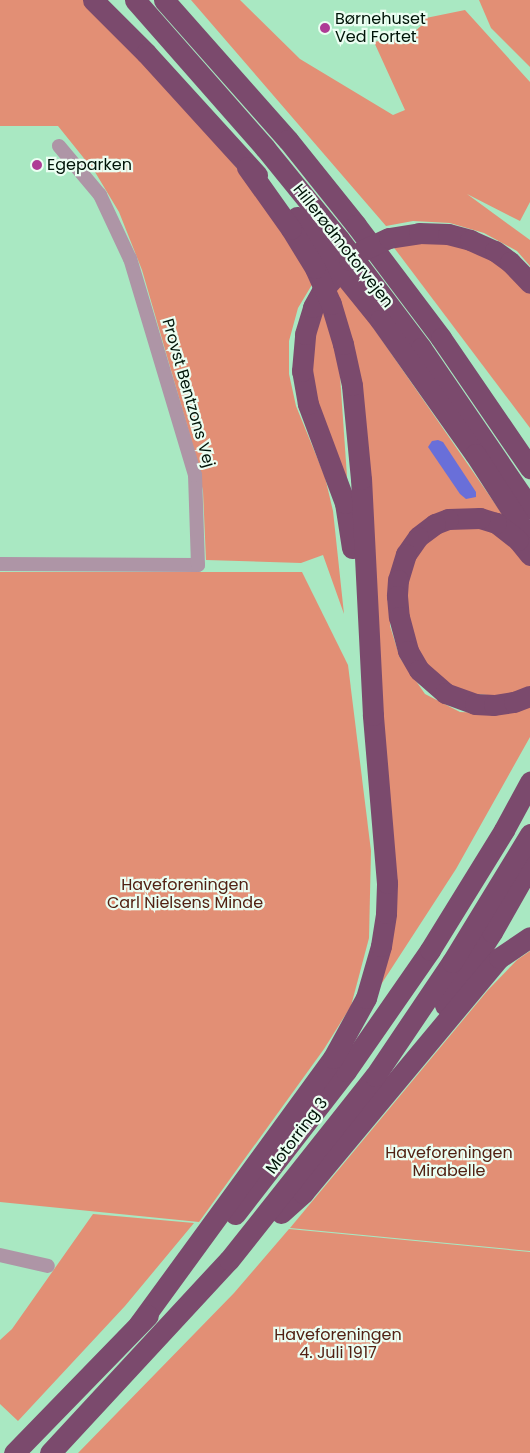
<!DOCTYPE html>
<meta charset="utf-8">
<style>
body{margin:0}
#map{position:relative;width:530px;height:1453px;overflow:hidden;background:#a9e8c2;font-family:Poppins,sans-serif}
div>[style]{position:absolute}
.green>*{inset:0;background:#e28f75}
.water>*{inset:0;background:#696fd9}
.minor>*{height:14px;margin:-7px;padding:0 7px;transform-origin:7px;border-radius:7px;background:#ae95a6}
.highway>*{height:21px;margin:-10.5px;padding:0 10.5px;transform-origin:10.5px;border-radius:10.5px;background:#7b4a6d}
.dots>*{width:14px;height:14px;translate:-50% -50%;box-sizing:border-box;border:2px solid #ebfef2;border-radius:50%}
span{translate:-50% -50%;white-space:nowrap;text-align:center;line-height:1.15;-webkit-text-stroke:4.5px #ebfef2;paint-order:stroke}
.poi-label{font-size:16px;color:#001408}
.left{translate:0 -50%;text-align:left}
.street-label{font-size:16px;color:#001408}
.park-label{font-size:16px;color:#512113}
</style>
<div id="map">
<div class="green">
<div style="clip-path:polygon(0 0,87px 0,173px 93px,254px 188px,313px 283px,298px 308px,289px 341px,289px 374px,296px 406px,325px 477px,333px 511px,344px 614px,323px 555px,301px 563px,206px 560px,203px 491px,193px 446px,142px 270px,119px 212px,95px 172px,58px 126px,0 126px)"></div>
<div style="clip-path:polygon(191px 0,240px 0,300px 59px,393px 115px,405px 110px,374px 42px,412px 34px,422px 25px,421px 19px,465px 10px,530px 82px,530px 202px,520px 221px,467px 194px,530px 240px,530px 266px,517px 251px,484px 233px,450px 223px,413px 221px,386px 226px)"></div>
<div style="clip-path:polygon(479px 0,530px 0,530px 67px,491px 28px)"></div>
<div style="clip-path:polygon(427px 239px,468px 243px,530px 286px,530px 428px,392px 245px)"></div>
<div style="clip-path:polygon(339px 278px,507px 521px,427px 519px,390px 579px,390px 626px,400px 658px,425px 694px,460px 712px,503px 714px,530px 706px,530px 737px,456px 869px,369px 1003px,386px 948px,365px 466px,331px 288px)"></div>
<div style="clip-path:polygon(320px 304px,338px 347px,348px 491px,322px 429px,308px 342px)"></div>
<div style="clip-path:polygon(462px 525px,492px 529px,517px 547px,530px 566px,530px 689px,499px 696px,465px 693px,438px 678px,416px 653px,404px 615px,411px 552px,430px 534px)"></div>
<div style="clip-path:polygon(0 572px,302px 572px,348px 665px,371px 851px,369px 938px,351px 1006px,324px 1049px,199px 1222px,0 1202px)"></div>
<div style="clip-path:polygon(530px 951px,530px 1251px,290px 1228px,488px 990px,517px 960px)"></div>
<div style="clip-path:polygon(93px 1214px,194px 1223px,125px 1306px,18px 1421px,0 1404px,0 1340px,12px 1329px)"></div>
<div style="clip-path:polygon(289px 1229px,530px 1252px,530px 1453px,78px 1453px,234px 1293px)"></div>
</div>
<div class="water">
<div style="clip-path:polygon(438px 440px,443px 442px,476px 492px,476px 497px,466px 499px,460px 494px,428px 447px,432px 441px)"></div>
</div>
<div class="minor">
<div style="left:0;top:564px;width:198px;rotate:0.3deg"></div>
<div style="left:198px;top:565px;width:90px;rotate:-91.9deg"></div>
<div style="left:195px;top:475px;width:226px;rotate:-106.7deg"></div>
<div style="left:130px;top:259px;width:71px;rotate:-115.1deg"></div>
<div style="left:100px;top:195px;width:64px;rotate:-129.9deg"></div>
<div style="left:0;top:1255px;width:49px;rotate:12.9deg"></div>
</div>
<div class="highway">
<div style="left:93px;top:0;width:75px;rotate:45deg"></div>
<div style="left:146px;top:53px;width:165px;rotate:47.7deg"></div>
<div style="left:135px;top:0;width:197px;rotate:48.7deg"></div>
<div style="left:265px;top:148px;width:117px;rotate:50.9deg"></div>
<div style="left:339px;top:239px;width:136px;rotate:53deg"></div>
<div style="left:421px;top:348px;width:194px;rotate:55.7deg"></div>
<div style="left:164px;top:0;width:187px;rotate:48.5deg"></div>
<div style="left:288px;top:140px;width:109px;rotate:51.3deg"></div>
<div style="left:356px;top:225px;width:141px;rotate:53deg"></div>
<div style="left:441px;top:338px;width:158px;rotate:55.6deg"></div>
<div style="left:297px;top:217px;width:132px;rotate:51.1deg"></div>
<div style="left:380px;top:320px;width:164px;rotate:54.7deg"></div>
<div style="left:475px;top:454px;width:101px;rotate:57.1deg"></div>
<div style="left:352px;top:548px;width:46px;rotate:-98.8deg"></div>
<div style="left:345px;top:503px;width:106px;rotate:-110.5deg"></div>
<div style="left:308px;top:404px;width:34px;rotate:-100deg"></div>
<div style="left:302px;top:371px;width:37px;rotate:-85deg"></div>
<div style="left:305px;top:334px;width:28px;rotate:-73deg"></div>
<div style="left:313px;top:307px;width:18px;rotate:-61deg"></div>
<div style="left:322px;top:291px;width:41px;rotate:-48.9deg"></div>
<div style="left:349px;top:260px;width:19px;rotate:-35deg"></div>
<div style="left:365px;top:249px;width:26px;rotate:-25deg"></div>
<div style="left:389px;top:238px;width:30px;rotate:-9deg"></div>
<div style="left:419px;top:233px;width:29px;rotate:2deg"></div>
<div style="left:448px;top:234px;width:23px;rotate:15deg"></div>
<div style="left:470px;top:240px;width:27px;rotate:24deg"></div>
<div style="left:495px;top:251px;width:19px;rotate:36deg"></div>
<div style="left:510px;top:262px;width:29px;rotate:46deg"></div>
<div style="left:530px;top:555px;width:19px;rotate:-129deg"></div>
<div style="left:518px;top:540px;width:28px;rotate:-142deg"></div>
<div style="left:496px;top:523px;width:17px;rotate:-163deg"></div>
<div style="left:480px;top:518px;width:32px;rotate:178deg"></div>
<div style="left:448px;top:519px;width:14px;rotate:159deg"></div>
<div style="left:435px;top:524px;width:21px;rotate:143deg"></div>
<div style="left:418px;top:537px;width:21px;rotate:125deg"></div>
<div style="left:406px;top:554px;width:27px;rotate:107deg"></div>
<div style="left:398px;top:580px;width:16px;rotate:94deg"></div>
<div style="left:397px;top:596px;width:21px;rotate:85deg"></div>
<div style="left:399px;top:617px;width:35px;rotate:75deg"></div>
<div style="left:408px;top:651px;width:22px;rotate:60deg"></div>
<div style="left:419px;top:670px;width:35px;rotate:41deg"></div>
<div style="left:445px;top:693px;width:32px;rotate:20deg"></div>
<div style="left:475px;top:704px;width:19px;rotate:3deg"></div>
<div style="left:494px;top:705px;width:20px;rotate:-9deg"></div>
<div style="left:514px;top:702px;width:17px;rotate:-21deg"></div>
<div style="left:445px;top:1005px;width:87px;rotate:-57.2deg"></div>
<div style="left:492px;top:932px;width:77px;rotate:-60.4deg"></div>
<div style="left:281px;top:1213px;width:30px;rotate:-42deg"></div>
<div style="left:303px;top:1193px;width:306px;rotate:-50.2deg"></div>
<div style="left:499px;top:958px;width:37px;rotate:-34deg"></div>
<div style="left:235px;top:1214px;width:181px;rotate:-52.2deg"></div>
<div style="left:346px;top:1071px;width:147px;rotate:-55.2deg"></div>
<div style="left:430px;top:950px;width:141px;rotate:-58.3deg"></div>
<div style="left:504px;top:830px;width:55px;rotate:-61.6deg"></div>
<div style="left:139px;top:1324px;width:329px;rotate:-53.9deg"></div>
<div style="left:333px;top:1058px;width:68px;rotate:-61.2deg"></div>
<div style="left:366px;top:998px;width:54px;rotate:-73.9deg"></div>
<div style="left:381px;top:946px;width:33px;rotate:-81deg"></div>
<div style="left:386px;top:913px;width:30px;rotate:-88deg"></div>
<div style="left:387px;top:883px;width:169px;rotate:-94.8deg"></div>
<div style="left:373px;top:715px;width:236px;rotate:-92.9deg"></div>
<div style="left:361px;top:479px;width:94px;rotate:-95.5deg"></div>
<div style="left:352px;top:385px;width:42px;rotate:-102.4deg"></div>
<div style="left:343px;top:344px;width:42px;rotate:-106.7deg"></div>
<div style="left:331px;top:304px;width:39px;rotate:-114deg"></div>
<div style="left:315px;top:268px;width:46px;rotate:-121.6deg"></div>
<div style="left:291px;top:229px;width:76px;rotate:-125.4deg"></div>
<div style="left:14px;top:1453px;width:192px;rotate:-45.8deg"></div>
<div style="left:50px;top:1453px;width:263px;rotate:-47.2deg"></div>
<div style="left:229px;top:1260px;width:235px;rotate:-51.6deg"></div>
<div style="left:375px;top:1076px;width:138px;rotate:-56deg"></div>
<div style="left:452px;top:962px;width:150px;rotate:-58.6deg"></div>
</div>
<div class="dots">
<div style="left:325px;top:28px;background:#ae3b95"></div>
<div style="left:37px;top:165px;background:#ae3b95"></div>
</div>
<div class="poi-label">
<span class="left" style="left:335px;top:28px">Børnehuset<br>Ved Fortet</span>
<span class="left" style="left:47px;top:165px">Egeparken</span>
</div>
<div class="street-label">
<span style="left:343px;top:246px;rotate:52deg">Hillerødmotorvejen</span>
<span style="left:188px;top:393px;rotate:74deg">Provst Bentzons Vej</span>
<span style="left:297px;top:1136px;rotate:-53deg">Motorring 3</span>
</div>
<div class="park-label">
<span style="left:185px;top:894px">Haveforeningen<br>Carl Nielsens Minde</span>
<span style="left:449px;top:1162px">Haveforeningen<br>Mirabelle</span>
<span style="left:338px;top:1344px">Haveforeningen<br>4. Juli 1917</span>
</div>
</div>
